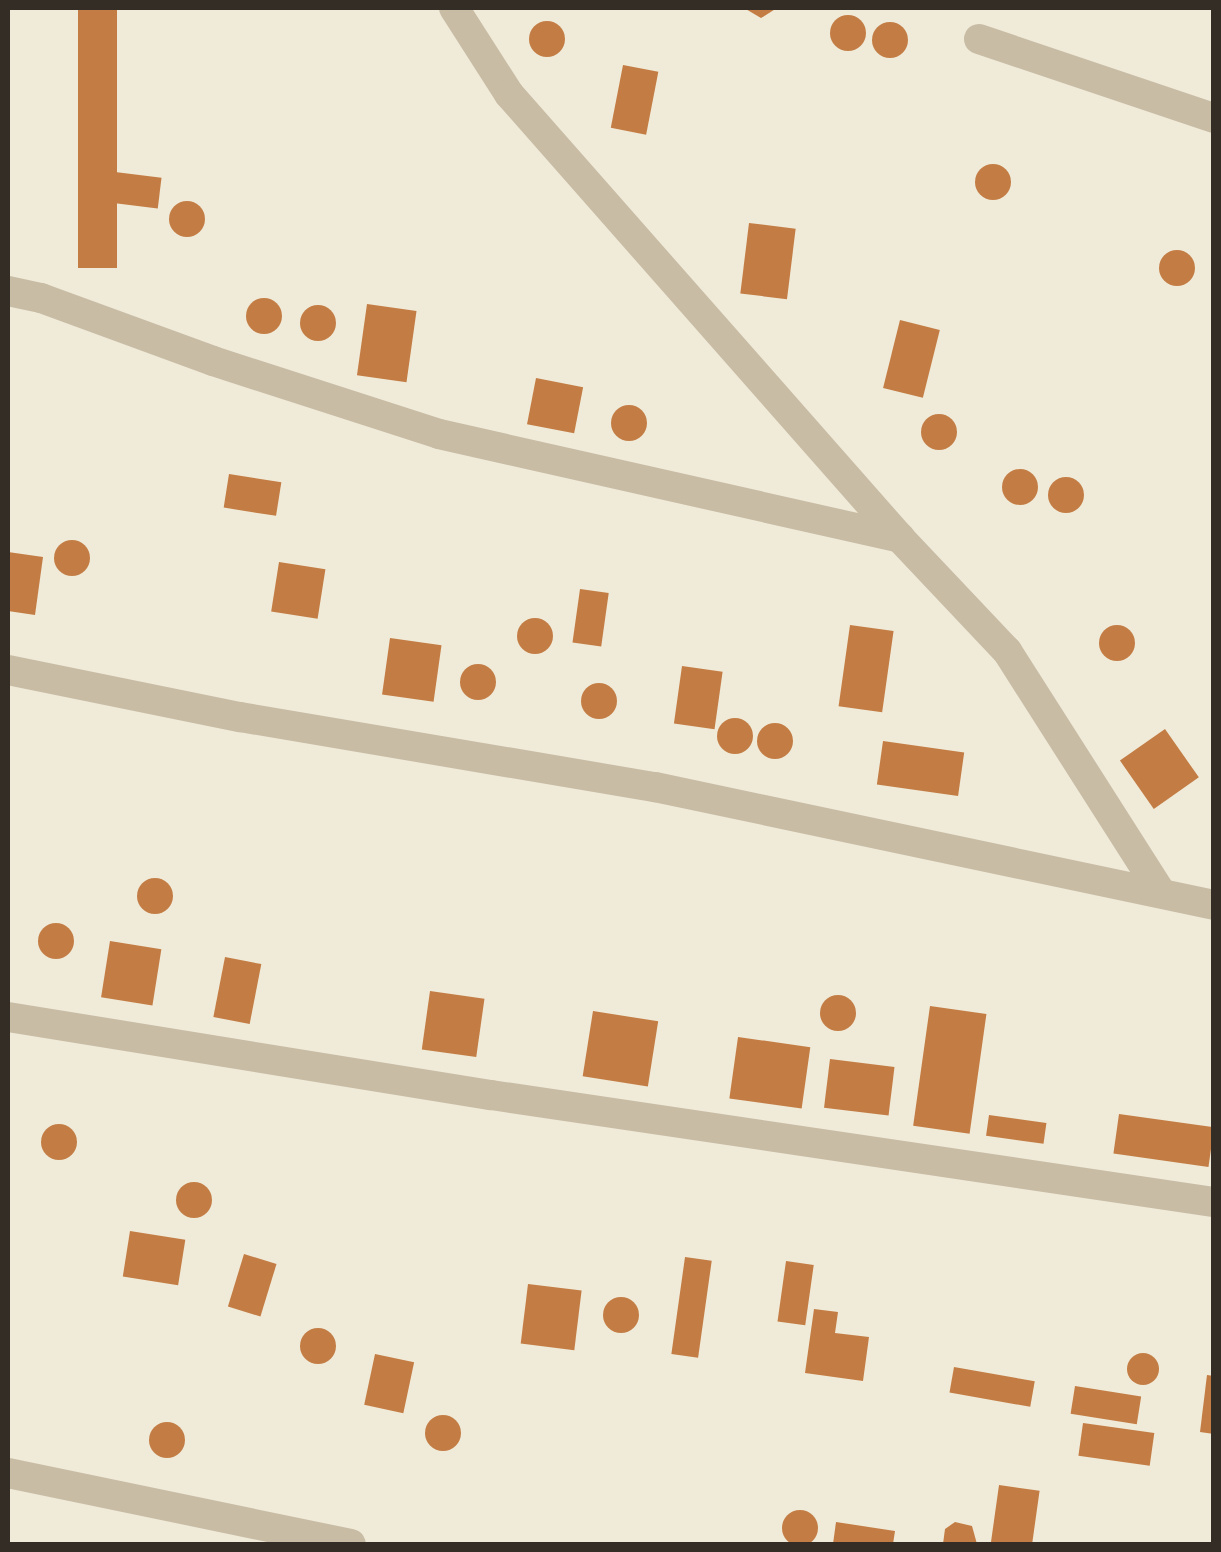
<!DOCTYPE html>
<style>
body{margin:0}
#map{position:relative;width:1221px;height:1552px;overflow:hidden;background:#f0ead8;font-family:Barlow,sans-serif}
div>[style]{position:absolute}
.building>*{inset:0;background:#c37d44;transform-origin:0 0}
.round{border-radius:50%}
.street>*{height:30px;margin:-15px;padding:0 15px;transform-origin:15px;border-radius:15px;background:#c8bca5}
span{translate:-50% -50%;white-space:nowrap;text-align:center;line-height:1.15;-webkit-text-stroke:8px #f8f3e4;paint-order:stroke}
.frame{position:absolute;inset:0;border:10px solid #332d26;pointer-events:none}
</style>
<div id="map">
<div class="building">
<div style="left:78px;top:8px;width:39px;height:260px"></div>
<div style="clip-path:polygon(744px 8px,777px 8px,761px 18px)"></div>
<div class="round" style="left:830px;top:15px;width:36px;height:36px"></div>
<div class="round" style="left:529px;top:21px;width:36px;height:36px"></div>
<div class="round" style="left:872px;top:22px;width:36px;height:36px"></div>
<div style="left:623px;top:65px;width:36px;height:64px;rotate:11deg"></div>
<div class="round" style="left:975px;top:164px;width:36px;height:36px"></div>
<div style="left:99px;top:170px;width:63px;height:31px;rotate:7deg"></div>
<div class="round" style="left:169px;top:201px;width:36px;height:36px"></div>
<div style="left:749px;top:223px;width:47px;height:71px;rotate:7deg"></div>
<div class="round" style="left:1159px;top:250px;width:36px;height:36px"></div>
<div class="round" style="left:246px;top:298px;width:36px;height:36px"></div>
<div style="left:367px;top:304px;width:50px;height:72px;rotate:8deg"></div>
<div class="round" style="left:300px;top:305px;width:36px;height:36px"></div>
<div style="left:900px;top:320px;width:41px;height:70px;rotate:14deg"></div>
<div style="left:536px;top:378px;width:48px;height:47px;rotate:11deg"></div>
<div class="round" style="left:611px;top:405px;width:36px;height:36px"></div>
<div class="round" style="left:921px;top:414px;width:36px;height:36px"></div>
<div class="round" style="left:1002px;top:469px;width:36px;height:36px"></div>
<div style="left:229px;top:474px;width:53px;height:34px;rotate:9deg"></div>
<div class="round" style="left:1048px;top:477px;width:36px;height:36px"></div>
<div class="round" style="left:54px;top:540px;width:36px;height:36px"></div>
<div style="clip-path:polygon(8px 552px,43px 557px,35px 615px,8px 611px)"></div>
<div style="left:279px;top:562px;width:47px;height:50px;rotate:9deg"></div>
<div style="left:580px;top:589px;width:29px;height:54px;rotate:8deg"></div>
<div class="round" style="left:517px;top:618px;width:36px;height:36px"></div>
<div style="left:850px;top:625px;width:44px;height:82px;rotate:8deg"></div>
<div class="round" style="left:1099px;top:625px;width:36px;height:36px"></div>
<div style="left:390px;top:638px;width:52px;height:57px;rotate:8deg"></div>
<div class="round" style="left:460px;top:664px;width:36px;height:36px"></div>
<div style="left:682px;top:666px;width:41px;height:58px;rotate:8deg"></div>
<div class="round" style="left:581px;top:683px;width:36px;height:36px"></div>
<div class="round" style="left:717px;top:718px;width:36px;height:36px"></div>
<div class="round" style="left:757px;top:723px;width:36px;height:36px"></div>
<div style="left:1165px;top:729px;width:59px;height:55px;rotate:55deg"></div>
<div style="left:883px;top:741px;width:82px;height:44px;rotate:8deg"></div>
<div class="round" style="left:137px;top:878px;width:36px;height:36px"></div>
<div class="round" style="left:38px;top:923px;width:36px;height:36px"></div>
<div style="left:110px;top:941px;width:52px;height:57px;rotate:9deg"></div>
<div style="left:225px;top:957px;width:37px;height:61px;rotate:11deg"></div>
<div style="left:430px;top:991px;width:55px;height:59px;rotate:8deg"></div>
<div class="round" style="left:820px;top:995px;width:36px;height:36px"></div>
<div style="left:930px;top:1006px;width:57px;height:121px;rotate:8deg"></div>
<div style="left:593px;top:1011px;width:66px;height:66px;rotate:9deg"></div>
<div style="left:738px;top:1037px;width:73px;height:62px;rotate:8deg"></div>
<div style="left:830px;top:1059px;width:65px;height:49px;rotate:7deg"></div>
<div style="left:1119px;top:1114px;width:96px;height:40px;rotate:8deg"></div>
<div style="left:989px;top:1115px;width:58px;height:21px;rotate:8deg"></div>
<div class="round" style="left:41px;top:1124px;width:36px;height:36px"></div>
<div class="round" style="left:176px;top:1182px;width:36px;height:36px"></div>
<div style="left:130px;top:1231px;width:56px;height:46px;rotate:9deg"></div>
<div style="left:244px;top:1254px;width:34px;height:55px;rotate:17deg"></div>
<div style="left:685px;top:1257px;width:27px;height:98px;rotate:8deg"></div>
<div style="left:786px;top:1261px;width:28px;height:61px;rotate:8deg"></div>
<div style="left:528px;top:1284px;width:54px;height:60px;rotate:7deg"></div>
<div class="round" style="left:603px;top:1297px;width:36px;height:36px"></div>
<div style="clip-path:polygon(814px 1309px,838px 1312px,835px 1333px,869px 1337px,863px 1381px,805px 1373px)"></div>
<div class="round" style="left:300px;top:1328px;width:36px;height:36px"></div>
<div class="round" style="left:1127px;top:1353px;width:32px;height:32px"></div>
<div style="left:375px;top:1354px;width:40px;height:52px;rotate:12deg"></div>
<div style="left:954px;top:1367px;width:82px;height:26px;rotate:10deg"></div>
<div style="clip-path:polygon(1207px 1375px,1214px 1376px,1214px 1434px,1200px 1432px)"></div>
<div style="left:1075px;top:1386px;width:67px;height:28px;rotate:9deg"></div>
<div class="round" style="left:425px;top:1415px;width:36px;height:36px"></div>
<div class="round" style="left:149px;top:1422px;width:36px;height:36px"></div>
<div style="left:1083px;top:1423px;width:72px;height:33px;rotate:8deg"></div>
<div style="left:999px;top:1485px;width:41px;height:59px;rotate:8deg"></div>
<div class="round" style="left:782px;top:1510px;width:36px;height:36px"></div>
<div style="clip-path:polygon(836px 1522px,895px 1531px,893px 1544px,833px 1544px)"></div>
<div style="clip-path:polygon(955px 1522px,972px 1526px,977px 1544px,943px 1544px,945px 1529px)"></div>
</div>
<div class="street">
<div style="left:454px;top:8px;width:102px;rotate:57.4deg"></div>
<div style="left:509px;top:94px;width:592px;rotate:48.63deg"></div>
<div style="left:900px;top:538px;width:156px;rotate:46.6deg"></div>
<div style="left:1007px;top:651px;width:287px;rotate:57.5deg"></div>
<div style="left:979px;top:39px;width:248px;rotate:18.6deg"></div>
<div style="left:8px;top:291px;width:34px;rotate:12deg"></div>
<div style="left:41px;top:298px;width:183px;rotate:20.1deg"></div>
<div style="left:213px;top:361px;width:237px;rotate:17.9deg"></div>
<div style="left:439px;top:434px;width:473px;rotate:12.7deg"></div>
<div style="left:8px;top:670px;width:237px;rotate:11.5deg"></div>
<div style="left:240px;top:717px;width:421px;rotate:9.6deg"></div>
<div style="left:655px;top:787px;width:571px;rotate:11.92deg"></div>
<div style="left:8px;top:1017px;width:489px;rotate:9.2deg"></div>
<div style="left:491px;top:1095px;width:731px;rotate:8.42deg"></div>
<div style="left:8px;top:1473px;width:350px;rotate:11.7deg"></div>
</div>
<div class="frame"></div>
</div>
